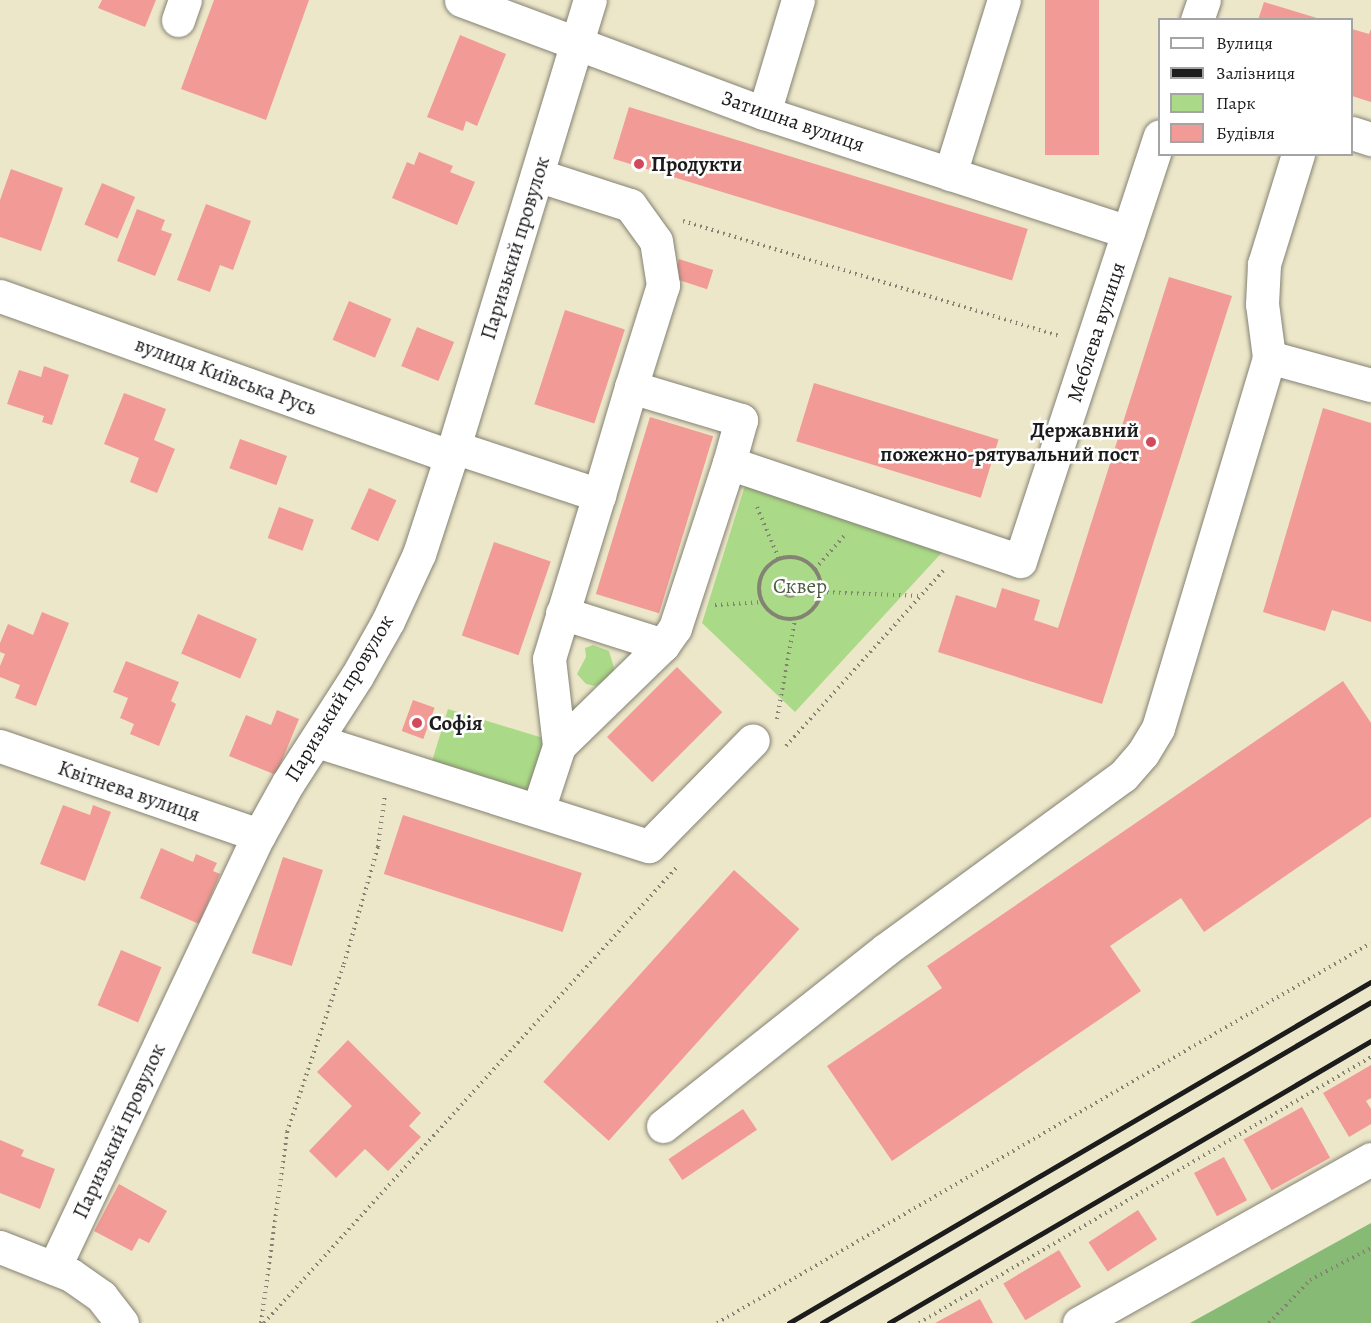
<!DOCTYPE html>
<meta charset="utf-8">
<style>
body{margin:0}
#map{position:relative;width:1371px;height:1323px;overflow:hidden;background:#ede7ca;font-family:Alegreya,serif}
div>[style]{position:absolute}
.green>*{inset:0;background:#aada87;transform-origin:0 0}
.forest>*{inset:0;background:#87ba74}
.building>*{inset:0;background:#f29a95;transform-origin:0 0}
.path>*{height:4px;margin-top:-2px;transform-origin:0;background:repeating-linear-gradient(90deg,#848273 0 1.5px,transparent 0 6px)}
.path>.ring{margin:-2px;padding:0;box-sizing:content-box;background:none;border:4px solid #848273;border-radius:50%}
.roads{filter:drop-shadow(0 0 2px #848273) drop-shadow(0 0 2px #848273)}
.minor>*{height:33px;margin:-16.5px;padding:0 16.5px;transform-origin:16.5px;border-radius:16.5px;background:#fff}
.rail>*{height:4.5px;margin:-2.25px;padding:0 2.25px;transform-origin:2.25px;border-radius:2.25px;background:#1c1c1c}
.trees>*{width:18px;height:18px;margin:-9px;border-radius:50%;background:#969c7f}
.dots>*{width:16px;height:16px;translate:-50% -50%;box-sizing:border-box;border:3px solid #fff;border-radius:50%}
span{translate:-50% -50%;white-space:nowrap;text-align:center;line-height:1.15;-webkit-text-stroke:5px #fff;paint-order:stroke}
.street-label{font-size:21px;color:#1c1c1c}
.poi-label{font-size:21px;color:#1c1c1c;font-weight:700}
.left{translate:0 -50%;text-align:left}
.right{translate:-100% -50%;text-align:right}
.park-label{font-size:21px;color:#4e5e41}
.legend{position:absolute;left:1158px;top:18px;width:195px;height:138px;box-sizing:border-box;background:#fff;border:2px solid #a4a4a4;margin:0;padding:8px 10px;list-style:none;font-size:18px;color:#1c1c1c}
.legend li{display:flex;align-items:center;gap:12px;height:30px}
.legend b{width:30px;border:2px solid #a4a4a4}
</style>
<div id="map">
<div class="green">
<div style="clip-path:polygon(747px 479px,947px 547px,795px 712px,702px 623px)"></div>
<div style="clip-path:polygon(593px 645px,609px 651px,614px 668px,611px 677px,595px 686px,586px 684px,577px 674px,586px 657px,585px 648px)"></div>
<div style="left:448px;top:709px;width:106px;height:60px;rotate:17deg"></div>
</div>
<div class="forest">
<div style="clip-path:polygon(1371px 1223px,1371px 1323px,1190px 1323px)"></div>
</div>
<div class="building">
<div style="clip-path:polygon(102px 0,156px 0,145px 27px,98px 8px)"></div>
<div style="clip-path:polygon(214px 0,309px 0,266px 120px,181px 89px)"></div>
<div style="left:1045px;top:0;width:54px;height:155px"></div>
<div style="clip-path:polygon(1264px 2px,1320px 19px,1320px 20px,1258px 20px)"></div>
<div style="clip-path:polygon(1352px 29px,1369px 34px,1371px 29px,1371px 102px,1352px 96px)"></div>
<div style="clip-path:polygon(460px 35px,506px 54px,477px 126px,466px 121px,463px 131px,427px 117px)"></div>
<div style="left:629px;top:107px;width:417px;height:54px;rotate:17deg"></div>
<div style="clip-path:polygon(419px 152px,453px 166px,450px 172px,475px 182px,457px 225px,392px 198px,407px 162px,414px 165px)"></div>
<div style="clip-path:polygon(11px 169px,63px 188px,41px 251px,0 237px,0 200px)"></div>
<div style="left:102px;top:183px;width:36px;height:45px;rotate:23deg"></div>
<div style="clip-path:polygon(206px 204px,251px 221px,233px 270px,220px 265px,210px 292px,177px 280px)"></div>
<div style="clip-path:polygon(137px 209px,165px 220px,161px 230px,172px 234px,155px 276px,117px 261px)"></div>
<div style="left:679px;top:259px;width:36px;height:20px;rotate:18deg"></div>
<div style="clip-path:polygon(1169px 277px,1232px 296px,1102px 704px,938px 652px,956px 595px,996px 608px,1002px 588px,1040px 600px,1034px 620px,1058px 628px)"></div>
<div style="left:349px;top:301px;width:46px;height:42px;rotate:23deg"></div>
<div style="left:565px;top:310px;width:63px;height:99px;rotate:18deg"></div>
<div style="left:417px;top:327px;width:40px;height:42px;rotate:22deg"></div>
<div style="clip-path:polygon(44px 366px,69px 375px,52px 425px,42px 422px,44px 416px,7px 404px,19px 370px,41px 377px)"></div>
<div style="left:814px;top:383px;width:193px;height:61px;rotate:17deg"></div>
<div style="clip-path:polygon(124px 393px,166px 409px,154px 440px,175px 449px,157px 493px,130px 482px,139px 458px,104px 444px)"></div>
<div style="clip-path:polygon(1323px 408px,1371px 423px,1371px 622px,1332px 610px,1325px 631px,1263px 612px)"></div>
<div style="left:650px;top:417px;width:66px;height:185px;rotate:17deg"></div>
<div style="left:240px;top:439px;width:50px;height:31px;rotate:20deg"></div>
<div style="left:369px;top:488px;width:30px;height:45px;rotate:24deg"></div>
<div style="left:279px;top:507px;width:37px;height:33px;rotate:20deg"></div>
<div style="left:494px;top:542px;width:60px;height:99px;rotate:19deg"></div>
<div style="clip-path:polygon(42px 612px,69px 623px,36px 706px,15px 698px,20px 685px,0 677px,0 666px,5px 654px,0 652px,0 643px,8px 624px,33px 635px)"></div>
<div style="left:198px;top:614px;width:64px;height:43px;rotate:23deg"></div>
<div style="clip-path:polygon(126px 661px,179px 682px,171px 701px,176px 704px,159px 746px,130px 734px,134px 724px,120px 718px,128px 698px,113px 692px)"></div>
<div style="left:677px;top:667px;width:64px;height:99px;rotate:45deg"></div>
<div style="clip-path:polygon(1343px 681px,1371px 723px,1371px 817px,1204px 932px,1181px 898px,1110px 946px,1141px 991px,892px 1161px,827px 1066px,942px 988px,927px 966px)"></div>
<div style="left:413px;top:700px;width:23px;height:33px;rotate:20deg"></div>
<div style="clip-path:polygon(277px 710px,299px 719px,276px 775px,229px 756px,246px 715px,271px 725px)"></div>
<div style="clip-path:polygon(63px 805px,90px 815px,93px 805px,111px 812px,85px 881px,40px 864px)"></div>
<div style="left:403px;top:815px;width:188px;height:62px;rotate:18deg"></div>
<div style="clip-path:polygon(161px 848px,193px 862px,196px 854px,217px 863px,213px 871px,220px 874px,199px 924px,140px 898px)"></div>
<div style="left:283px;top:857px;width:42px;height:101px;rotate:18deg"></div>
<div style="left:734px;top:870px;width:88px;height:285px;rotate:42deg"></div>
<div style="left:121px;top:950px;width:44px;height:60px;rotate:23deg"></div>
<div style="clip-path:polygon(348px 1040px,421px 1113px,409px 1126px,421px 1137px,388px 1171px,365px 1149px,336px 1178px,309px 1151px,352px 1106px,317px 1072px)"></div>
<div style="clip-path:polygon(1371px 1065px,1371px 1098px,1366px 1101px,1371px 1109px,1371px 1124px,1349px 1137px,1323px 1093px)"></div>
<div style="left:1302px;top:1107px;width:58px;height:67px;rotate:61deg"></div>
<div style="left:743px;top:1109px;width:25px;height:90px;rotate:56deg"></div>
<div style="clip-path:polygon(0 1140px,24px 1150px,21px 1156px,55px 1169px,40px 1209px,0 1193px)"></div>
<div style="left:1224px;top:1157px;width:49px;height:34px;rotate:62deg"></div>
<div style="clip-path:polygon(119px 1184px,167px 1211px,149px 1243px,139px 1238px,132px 1251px,94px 1231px)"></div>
<div style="left:1138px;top:1210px;width:35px;height:59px;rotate:57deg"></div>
<div style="left:1059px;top:1250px;width:43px;height:65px;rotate:59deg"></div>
<div style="clip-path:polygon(980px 1299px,993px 1323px,935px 1323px)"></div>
</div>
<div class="path">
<div style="left:683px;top:221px;width:394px;rotate:17deg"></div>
<div style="left:757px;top:507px;width:56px;rotate:67.1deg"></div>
<div class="ring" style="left:759px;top:557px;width:58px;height:58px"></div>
<div style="left:815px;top:569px;width:44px;rotate:-48.7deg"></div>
<div style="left:821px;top:592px;width:98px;rotate:2.3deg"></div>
<div style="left:715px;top:605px;width:47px;rotate:-3.7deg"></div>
<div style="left:777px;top:719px;width:102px;rotate:-79.8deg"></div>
<div style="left:786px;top:746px;width:238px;rotate:-48.1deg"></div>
<div style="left:261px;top:1323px;width:193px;rotate:-82.2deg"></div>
<div style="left:287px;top:1132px;width:177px;rotate:-71.3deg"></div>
<div style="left:344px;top:964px;width:122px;rotate:-73.8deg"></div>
<div style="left:378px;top:847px;width:53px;rotate:-82.5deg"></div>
<div style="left:264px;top:1323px;width:614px;rotate:-47.84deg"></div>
<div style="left:717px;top:1323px;width:756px;rotate:-30.16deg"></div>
<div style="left:919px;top:1323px;width:524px;rotate:-30.48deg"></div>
<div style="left:1269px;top:1323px;width:59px;rotate:-46.4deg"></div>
<div style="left:1310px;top:1280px;width:69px;rotate:-27.7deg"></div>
</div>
<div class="roads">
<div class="minor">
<div style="left:461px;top:0;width:323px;rotate:20.5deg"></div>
<div style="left:764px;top:113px;width:383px;rotate:18.1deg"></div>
<div style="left:178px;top:20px;width:21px;rotate:-71deg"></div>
<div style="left:1197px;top:20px;width:21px;rotate:-71deg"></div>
<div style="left:764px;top:113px;width:118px;rotate:-73.3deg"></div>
<div style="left:1352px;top:133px;width:20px;rotate:18deg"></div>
<div style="left:950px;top:174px;width:182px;rotate:-72.8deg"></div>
<div style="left:537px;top:175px;width:98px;rotate:17.9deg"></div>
<div style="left:630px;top:205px;width:44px;rotate:54.2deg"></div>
<div style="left:656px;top:241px;width:45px;rotate:81deg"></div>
<div style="left:663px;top:285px;width:107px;rotate:107.4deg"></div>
<div style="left:631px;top:387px;width:115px;rotate:16.7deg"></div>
<div style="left:741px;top:420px;width:45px;rotate:105.6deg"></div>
<div style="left:0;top:296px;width:479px;rotate:19.6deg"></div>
<div style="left:1269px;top:357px;width:106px;rotate:15.4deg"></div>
<div style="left:454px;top:447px;width:153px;rotate:18.3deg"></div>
<div style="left:599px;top:495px;width:171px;rotate:107deg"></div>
<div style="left:549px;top:659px;width:88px;rotate:83.4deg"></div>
<div style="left:599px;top:495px;width:113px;rotate:-73.5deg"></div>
<div style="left:562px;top:613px;width:106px;rotate:17.6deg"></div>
<div style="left:317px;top:741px;width:348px;rotate:17.6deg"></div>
<div style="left:649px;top:846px;width:148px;rotate:-45.5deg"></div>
<div style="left:0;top:746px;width:274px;rotate:19deg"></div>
<div style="left:538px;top:810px;width:67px;rotate:-71.8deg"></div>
<div style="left:559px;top:746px;width:145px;rotate:-44.2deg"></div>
<div style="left:663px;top:645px;width:21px;rotate:-55deg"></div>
<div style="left:675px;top:628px;width:174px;rotate:-71.9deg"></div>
<div style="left:729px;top:463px;width:307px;rotate:18.6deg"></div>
<div style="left:1020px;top:561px;width:447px;rotate:-71.8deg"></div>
<div style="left:663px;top:1126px;width:283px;rotate:-38.4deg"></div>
<div style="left:885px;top:950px;width:295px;rotate:-36.2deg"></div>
<div style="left:1123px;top:776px;width:30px;rotate:-49deg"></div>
<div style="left:1143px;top:753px;width:29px;rotate:-59deg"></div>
<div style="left:1158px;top:728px;width:387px;rotate:-73.3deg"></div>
<div style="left:1269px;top:357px;width:53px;rotate:-97.5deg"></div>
<div style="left:1262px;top:304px;width:40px;rotate:-87.1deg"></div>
<div style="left:1264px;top:264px;width:115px;rotate:-72.8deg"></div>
<div style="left:0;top:1247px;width:76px;rotate:21.5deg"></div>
<div style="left:71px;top:1275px;width:37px;rotate:35deg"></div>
<div style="left:101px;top:1296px;width:34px;rotate:52deg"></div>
<div style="left:54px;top:1268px;width:479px;rotate:-64.7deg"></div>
<div style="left:259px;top:835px;width:60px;rotate:-60.9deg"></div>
<div style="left:288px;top:783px;width:127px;rotate:-57.2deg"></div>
<div style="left:357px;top:676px;width:63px;rotate:-60.6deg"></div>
<div style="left:388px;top:621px;width:74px;rotate:-65.2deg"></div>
<div style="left:419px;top:554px;width:113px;rotate:-71.9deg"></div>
<div style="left:454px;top:447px;width:467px;rotate:-73.1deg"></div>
<div style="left:1079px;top:1323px;width:335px;rotate:-29.3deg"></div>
</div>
</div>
<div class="rail">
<div style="left:789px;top:1323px;width:675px;rotate:-30.37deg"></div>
<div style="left:822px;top:1323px;width:636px;rotate:-30.31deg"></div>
<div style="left:889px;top:1323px;width:558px;rotate:-30.33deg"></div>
</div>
<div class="trees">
<div style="left:790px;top:589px"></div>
</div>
<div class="dots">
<div style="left:639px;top:164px;background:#d1495b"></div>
<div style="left:1151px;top:442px;background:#d1495b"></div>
<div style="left:417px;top:723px;background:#d1495b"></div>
</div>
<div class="street-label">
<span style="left:793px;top:121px;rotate:19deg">Затишна вулиця</span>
<span style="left:515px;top:248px;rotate:-73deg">Паризький провулок</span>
<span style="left:1096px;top:332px;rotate:-72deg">Меблева вулиця</span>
<span style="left:226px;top:376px;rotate:20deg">вулиця Київська Русь</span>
<span style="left:339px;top:698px;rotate:-59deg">Паризький провулок</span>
<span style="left:129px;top:791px;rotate:19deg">Квітнева вулиця</span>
<span style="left:119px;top:1131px;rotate:-65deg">Паризький провулок</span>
</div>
<div class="poi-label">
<span class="left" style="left:651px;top:164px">Продукти</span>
<span class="right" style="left:1139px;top:442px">Державний<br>пожежно-рятувальний пост</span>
<span class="left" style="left:429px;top:723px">Софія</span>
</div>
<div class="park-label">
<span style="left:800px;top:586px">Сквер</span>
</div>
<ul class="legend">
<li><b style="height:8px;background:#fff"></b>Вулиця</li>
<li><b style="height:8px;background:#1c1c1c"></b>Залізниця</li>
<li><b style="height:16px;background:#aada87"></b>Парк</li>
<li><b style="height:16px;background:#f29a95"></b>Будівля</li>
</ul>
</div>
